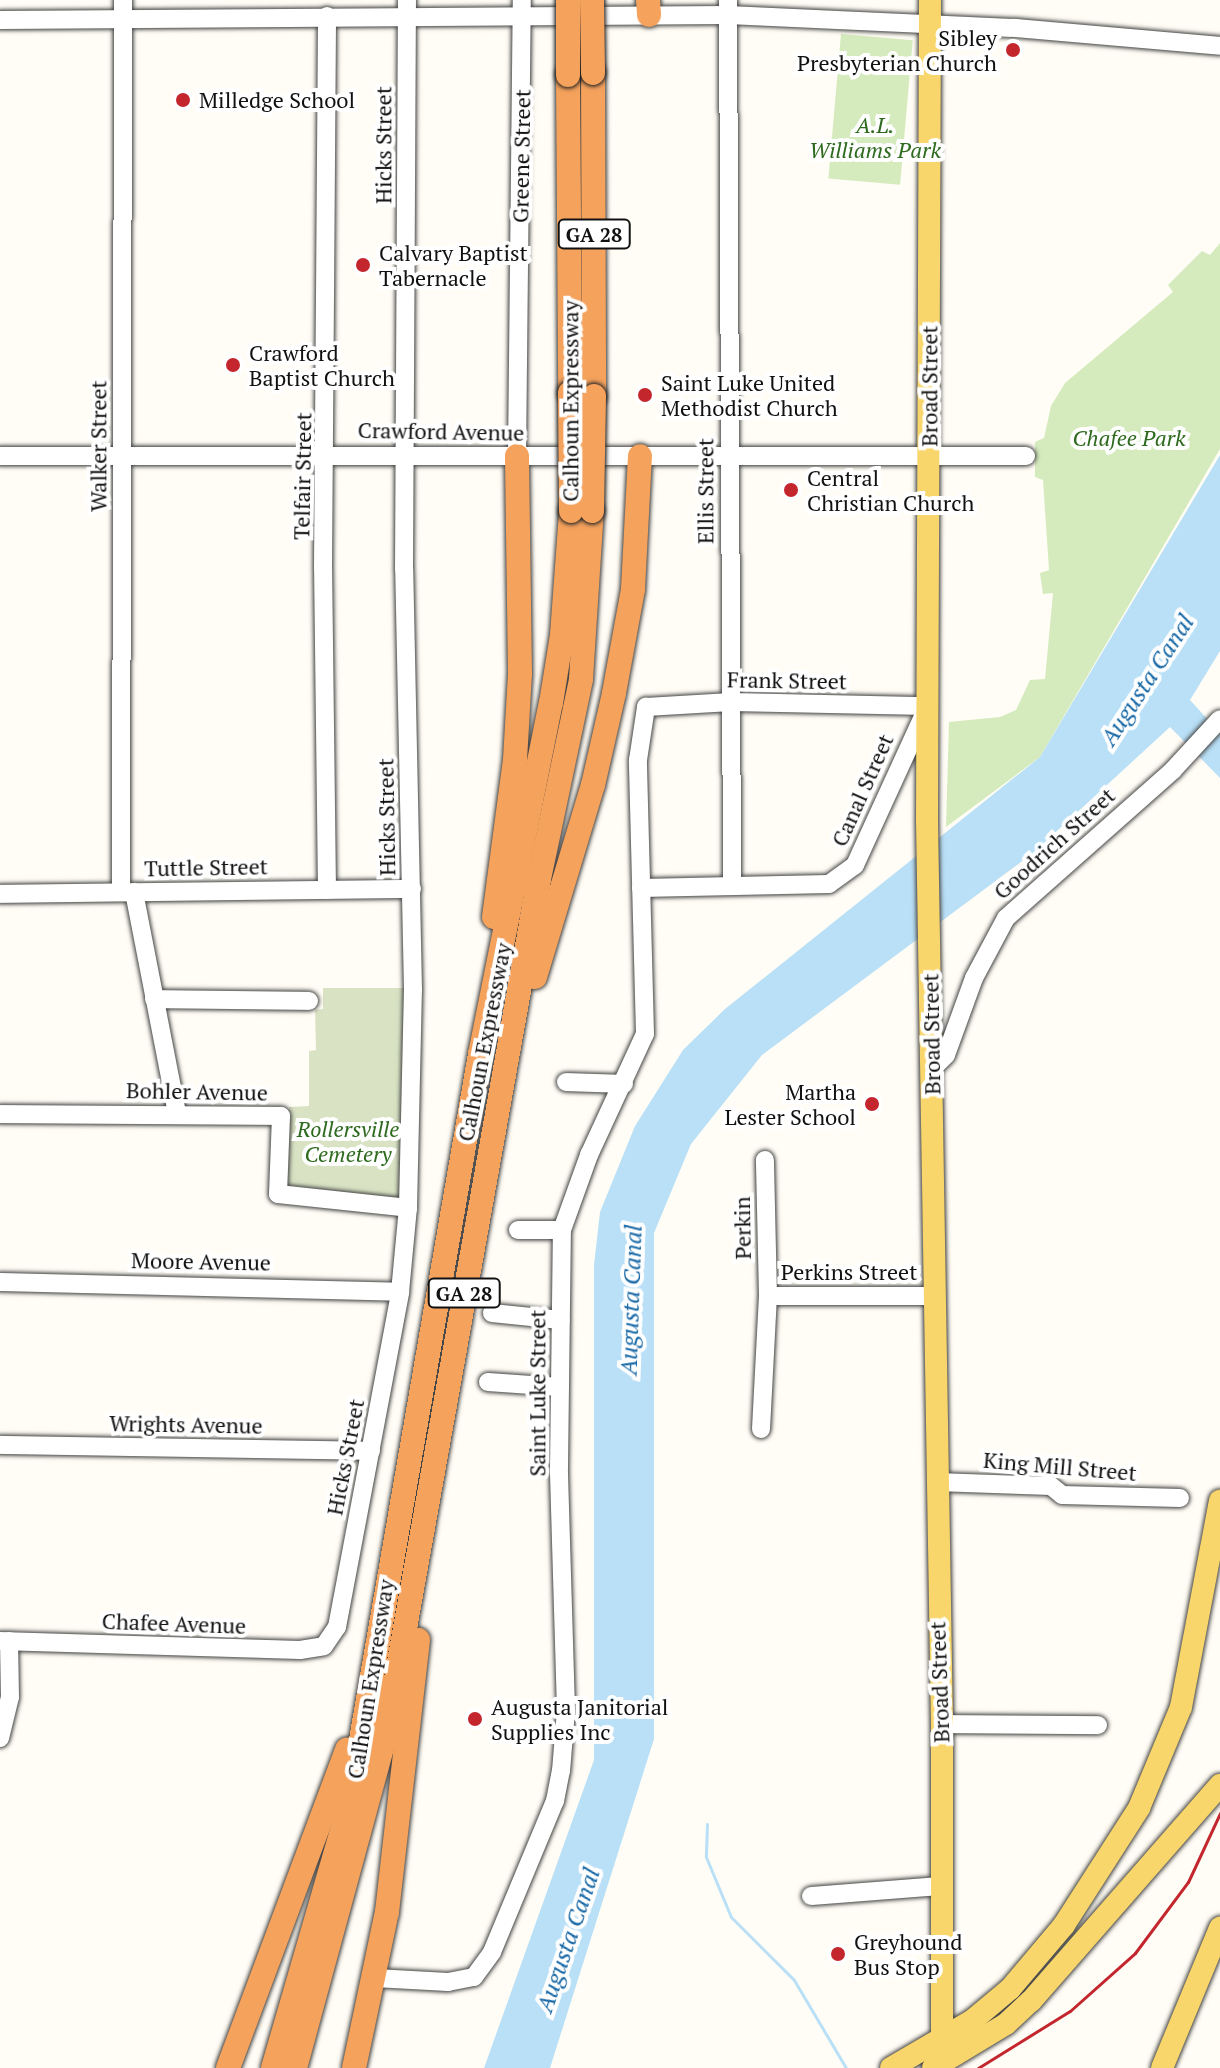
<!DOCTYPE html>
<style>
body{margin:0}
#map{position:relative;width:1220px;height:2068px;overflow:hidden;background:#fffdf5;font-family:"PT Serif",serif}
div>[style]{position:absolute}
.green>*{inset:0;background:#d5ebbd;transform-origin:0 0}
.cemetery>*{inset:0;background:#d9e3c4}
.water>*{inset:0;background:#b9e0f7}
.stream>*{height:3px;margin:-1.5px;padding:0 1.5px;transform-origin:1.5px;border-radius:1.5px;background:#b9e0f7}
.roads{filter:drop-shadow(0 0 2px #444) drop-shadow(0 0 2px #444)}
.minor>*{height:18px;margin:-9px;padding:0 9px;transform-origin:9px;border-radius:9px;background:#fff}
.major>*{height:22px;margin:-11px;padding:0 11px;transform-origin:11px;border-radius:11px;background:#f9d66b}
.highway>*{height:24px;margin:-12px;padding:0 12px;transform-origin:12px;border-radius:12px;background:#f5a25d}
.rail>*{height:3px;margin:-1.5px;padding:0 1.5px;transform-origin:1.5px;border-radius:1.5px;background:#c4262e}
.bridges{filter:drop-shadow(0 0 2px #222) drop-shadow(0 0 2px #222)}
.highway-bridge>*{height:24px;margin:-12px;padding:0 12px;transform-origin:12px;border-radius:12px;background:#f5a25d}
.dots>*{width:22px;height:22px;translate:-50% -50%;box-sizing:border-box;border:4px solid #fff;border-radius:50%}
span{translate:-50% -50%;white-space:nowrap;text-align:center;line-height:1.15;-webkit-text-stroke:8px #fff;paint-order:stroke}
.shield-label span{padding:2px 6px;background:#fff;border:2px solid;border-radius:6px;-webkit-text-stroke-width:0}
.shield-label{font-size:20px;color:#111;font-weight:700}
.poi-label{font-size:22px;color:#111}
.right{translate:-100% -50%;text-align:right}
.left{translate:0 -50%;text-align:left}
.park-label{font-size:22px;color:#2f6b1f;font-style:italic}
.street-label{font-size:22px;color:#111}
.water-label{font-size:24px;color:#1768a6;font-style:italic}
</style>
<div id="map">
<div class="green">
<div style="left:841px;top:34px;width:72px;height:145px;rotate:5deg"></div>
<div style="clip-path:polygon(1220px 243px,1220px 449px,1040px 757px,946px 827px,949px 722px,1000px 717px,1016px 710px,1030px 680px,1045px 679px,1053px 593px,1043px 594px,1040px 573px,1049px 570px,1043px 480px,1035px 477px,1035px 442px,1044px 438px,1051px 406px,1065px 383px,1173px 292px,1168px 285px,1202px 251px,1210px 255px)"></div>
</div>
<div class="cemetery">
<div style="clip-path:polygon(323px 988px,405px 988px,399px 1199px,287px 1185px,289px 1107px,309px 1106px,309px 1051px,316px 1050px,315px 1010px,323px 1009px)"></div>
</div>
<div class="water">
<div style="clip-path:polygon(1220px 455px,1220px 651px,1190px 700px,1220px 733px,1220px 778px,1170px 727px,1033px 853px,762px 1055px,691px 1144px,654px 1233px,654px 1739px,550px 2068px,484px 2068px,594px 1760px,594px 1265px,600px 1212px,635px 1126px,683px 1050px,725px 1009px,1040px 757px)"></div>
</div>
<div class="stream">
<div style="left:707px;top:1824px;width:33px;rotate:92deg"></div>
<div style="left:706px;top:1857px;width:65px;rotate:67.4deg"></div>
<div style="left:731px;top:1917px;width:89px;rotate:45deg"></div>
<div style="left:794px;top:1980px;width:102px;rotate:59.4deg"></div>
</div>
<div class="roads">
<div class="minor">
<div style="left:728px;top:0;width:886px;rotate:89.74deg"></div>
<div style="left:0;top:20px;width:728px;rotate:-0.39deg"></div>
<div style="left:728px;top:15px;width:288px;rotate:2.6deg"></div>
<div style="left:1016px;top:28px;width:205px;rotate:5deg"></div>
<div style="left:0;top:456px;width:1026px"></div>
<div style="left:517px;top:456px;width:456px;rotate:-89.4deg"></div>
<div style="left:641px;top:888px;width:188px;rotate:-1.2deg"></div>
<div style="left:829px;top:884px;width:32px;rotate:-36deg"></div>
<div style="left:855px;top:865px;width:173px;rotate:-65.4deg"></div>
<div style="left:327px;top:890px;width:322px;rotate:-90.7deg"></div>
<div style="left:323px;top:568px;width:552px;rotate:-89.58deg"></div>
<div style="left:121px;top:892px;width:892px;rotate:-89.87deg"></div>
<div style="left:134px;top:892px;width:226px;rotate:79deg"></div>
<div style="left:0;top:894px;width:412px;rotate:-0.7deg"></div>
<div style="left:154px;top:999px;width:155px;rotate:0.7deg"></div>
<div style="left:933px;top:1068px;width:18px;rotate:-45deg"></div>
<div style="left:946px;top:1055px;width:82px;rotate:-70deg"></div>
<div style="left:974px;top:978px;width:68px;rotate:-61.9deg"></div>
<div style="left:1006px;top:918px;width:223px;rotate:-41.5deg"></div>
<div style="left:1173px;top:770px;width:69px;rotate:-47.3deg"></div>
<div style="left:566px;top:1082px;width:58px;rotate:2deg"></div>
<div style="left:0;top:1114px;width:281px;rotate:0.4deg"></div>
<div style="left:281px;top:1116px;width:78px;rotate:92.2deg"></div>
<div style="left:278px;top:1194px;width:131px;rotate:6.1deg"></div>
<div style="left:518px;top:1230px;width:44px"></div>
<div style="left:0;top:1282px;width:400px;rotate:1.4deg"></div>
<div style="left:768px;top:1296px;width:163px"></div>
<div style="left:492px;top:1313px;width:69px;rotate:5.8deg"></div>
<div style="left:488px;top:1382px;width:72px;rotate:4deg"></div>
<div style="left:761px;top:1429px;width:133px;rotate:-87deg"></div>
<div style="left:768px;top:1296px;width:136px;rotate:-91.3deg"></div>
<div style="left:0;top:1445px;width:371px;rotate:0.9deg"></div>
<div style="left:936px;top:1482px;width:115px;rotate:2deg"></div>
<div style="left:1051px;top:1486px;width:14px;rotate:39deg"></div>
<div style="left:1062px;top:1495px;width:118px;rotate:1.5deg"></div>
<div style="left:0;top:1641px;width:300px;rotate:1.7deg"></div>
<div style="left:300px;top:1650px;width:24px;rotate:-9deg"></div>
<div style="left:324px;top:1646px;width:23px;rotate:-56deg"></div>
<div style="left:337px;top:1627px;width:341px;rotate:-79.3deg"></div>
<div style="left:400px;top:1292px;width:84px;rotate:-84.6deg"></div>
<div style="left:408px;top:1208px;width:218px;rotate:-88.7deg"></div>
<div style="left:413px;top:990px;width:421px;rotate:-91.2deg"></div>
<div style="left:404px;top:569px;width:569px;rotate:-89.7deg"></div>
<div style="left:942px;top:1724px;width:156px;rotate:0.4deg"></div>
<div style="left:0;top:1738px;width:42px;rotate:-76.3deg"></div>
<div style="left:10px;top:1697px;width:56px;rotate:-91deg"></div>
<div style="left:811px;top:1896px;width:130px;rotate:-4.4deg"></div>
<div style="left:375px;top:1978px;width:73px;rotate:3.1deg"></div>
<div style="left:448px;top:1982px;width:26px;rotate:-11deg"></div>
<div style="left:474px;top:1977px;width:31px;rotate:-54deg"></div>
<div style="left:492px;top:1952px;width:164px;rotate:-67.4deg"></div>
<div style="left:555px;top:1801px;width:31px;rotate:-79deg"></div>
<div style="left:561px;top:1771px;width:61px;rotate:-85.3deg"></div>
<div style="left:566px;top:1710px;width:242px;rotate:-91.7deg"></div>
<div style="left:559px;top:1468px;width:238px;rotate:-89.3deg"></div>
<div style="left:562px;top:1230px;width:80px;rotate:-70.2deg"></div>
<div style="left:589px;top:1155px;width:133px;rotate:-65.2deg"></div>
<div style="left:645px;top:1034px;width:274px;rotate:-91.5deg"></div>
<div style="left:638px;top:760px;width:54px;rotate:-81.4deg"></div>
<div style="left:646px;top:707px;width:85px;rotate:-3.4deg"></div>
<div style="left:731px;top:702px;width:197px;rotate:1.2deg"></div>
</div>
<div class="major">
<div style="left:930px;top:0;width:820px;rotate:90.21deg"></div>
<div style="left:927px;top:820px;width:904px;rotate:89.05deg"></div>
<div style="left:942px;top:1724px;width:344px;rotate:90deg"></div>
<div style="left:891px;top:2068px;width:95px;rotate:-30.3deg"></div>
<div style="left:973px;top:2020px;width:48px;rotate:-40deg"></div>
<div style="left:1010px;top:1989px;width:84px;rotate:-49.8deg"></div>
<div style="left:1064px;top:1925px;width:139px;rotate:-57.3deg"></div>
<div style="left:1139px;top:1808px;width:109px;rotate:-67.4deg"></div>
<div style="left:1181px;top:1707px;width:210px;rotate:-79.3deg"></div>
<div style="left:933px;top:2068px;width:85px;rotate:-31.1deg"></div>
<div style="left:1006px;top:2024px;width:34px;rotate:-43deg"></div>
<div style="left:1031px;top:2001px;width:287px;rotate:-48.8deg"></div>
<div style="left:1162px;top:2068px;width:152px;rotate:-67.5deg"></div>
</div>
<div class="highway">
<div style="left:648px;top:0;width:15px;rotate:86deg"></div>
<div style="left:593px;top:73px;width:323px;rotate:89.8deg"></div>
<div style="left:568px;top:75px;width:318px;rotate:89.6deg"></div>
<div style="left:494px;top:917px;width:158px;rotate:-82.4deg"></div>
<div style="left:515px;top:760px;width:86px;rotate:-86.7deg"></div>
<div style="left:520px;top:674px;width:218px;rotate:-90.8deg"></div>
<div style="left:535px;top:977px;width:201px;rotate:-73.2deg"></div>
<div style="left:593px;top:785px;width:94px;rotate:-77.1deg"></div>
<div style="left:614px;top:693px;width:106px;rotate:-79.6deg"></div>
<div style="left:633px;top:589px;width:133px;rotate:-87deg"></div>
<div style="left:228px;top:2068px;width:340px;rotate:-69.5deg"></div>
<div style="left:273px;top:2068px;width:276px;rotate:-73.8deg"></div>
<div style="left:350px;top:1803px;width:760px;rotate:-80.15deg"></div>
<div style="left:480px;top:1054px;width:358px;rotate:-78.6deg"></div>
<div style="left:551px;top:703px;width:69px;rotate:-80.8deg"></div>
<div style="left:562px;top:635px;width:124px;rotate:-85.8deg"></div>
<div style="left:295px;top:2068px;width:351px;rotate:-74.8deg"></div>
<div style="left:387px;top:1729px;width:863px;rotate:-79.86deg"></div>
<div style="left:539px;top:879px;width:204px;rotate:-78.1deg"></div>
<div style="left:581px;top:679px;width:168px;rotate:-86.3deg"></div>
<div style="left:354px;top:2068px;width:159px;rotate:-78.1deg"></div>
<div style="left:387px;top:1912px;width:274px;rotate:-83.5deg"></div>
</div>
</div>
<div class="rail">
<div style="left:978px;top:2068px;width:108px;rotate:-31.8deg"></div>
<div style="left:1070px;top:2011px;width:87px;rotate:-41.7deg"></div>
<div style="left:1135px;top:1953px;width:89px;rotate:-53.3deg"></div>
<div style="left:1188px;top:1882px;width:76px;rotate:-65.1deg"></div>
</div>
<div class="bridges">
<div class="highway-bridge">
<div style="left:592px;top:0;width:73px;rotate:89.2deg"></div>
<div style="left:568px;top:75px;width:75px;rotate:-90deg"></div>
<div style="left:570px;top:393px;width:118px;rotate:89.5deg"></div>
<div style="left:592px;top:511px;width:115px;rotate:-89deg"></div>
</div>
</div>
<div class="dots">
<div style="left:1013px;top:50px;background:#c4262e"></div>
<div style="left:183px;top:100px;background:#c4262e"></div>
<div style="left:363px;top:265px;background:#c4262e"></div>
<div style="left:233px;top:365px;background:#c4262e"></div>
<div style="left:645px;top:395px;background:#c4262e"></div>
<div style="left:791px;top:490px;background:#c4262e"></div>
<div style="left:872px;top:1104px;background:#c4262e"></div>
<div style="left:475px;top:1719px;background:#c4262e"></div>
<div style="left:838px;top:1954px;background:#c4262e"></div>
</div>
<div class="shield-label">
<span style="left:594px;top:234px">GA 28</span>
<span style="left:464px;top:1293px">GA 28</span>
</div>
<div class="poi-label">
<span class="right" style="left:997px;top:50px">Sibley<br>Presbyterian Church</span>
<span class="left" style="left:199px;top:100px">Milledge School</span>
<span class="left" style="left:379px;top:265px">Calvary Baptist<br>Tabernacle</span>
<span class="left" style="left:249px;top:365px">Crawford<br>Baptist Church</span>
<span class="left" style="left:661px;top:395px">Saint Luke United<br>Methodist Church</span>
<span class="left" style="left:807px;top:490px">Central<br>Christian Church</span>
<span class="right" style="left:856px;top:1104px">Martha<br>Lester School</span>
<span class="left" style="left:491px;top:1719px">Augusta Janitorial<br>Supplies Inc</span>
<span class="left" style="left:854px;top:1954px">Greyhound<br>Bus Stop</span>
</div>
<div class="park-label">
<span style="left:875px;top:137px">A.L.<br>Williams Park</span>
<span style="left:1129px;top:438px">Chafee Park</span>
<span style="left:348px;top:1141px">Rollersville<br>Cemetery</span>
</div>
<div class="street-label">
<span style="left:383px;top:145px;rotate:-90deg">Hicks Street</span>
<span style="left:521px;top:156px;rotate:-89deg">Greene Street</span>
<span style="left:929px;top:386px;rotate:-90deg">Broad Street</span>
<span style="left:570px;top:401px;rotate:-90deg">Calhoun Expressway</span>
<span style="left:441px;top:431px;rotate:1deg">Crawford Avenue</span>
<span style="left:98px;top:446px;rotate:-90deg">Walker Street</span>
<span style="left:302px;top:476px;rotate:-89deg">Telfair Street</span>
<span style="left:705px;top:491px;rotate:-90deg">Ellis Street</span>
<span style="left:787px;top:680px;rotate:1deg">Frank Street</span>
<span style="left:862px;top:790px;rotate:-66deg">Canal Street</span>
<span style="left:386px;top:817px;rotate:-91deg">Hicks Street</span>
<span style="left:1054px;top:843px;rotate:-42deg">Goodrich Street</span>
<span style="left:206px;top:867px;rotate:-1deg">Tuttle Street</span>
<span style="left:931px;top:1034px;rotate:-91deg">Broad Street</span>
<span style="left:484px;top:1042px;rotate:-79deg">Calhoun Expressway</span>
<span style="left:197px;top:1091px;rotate:1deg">Bohler Avenue</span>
<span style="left:742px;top:1228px;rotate:-91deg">Perkin</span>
<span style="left:201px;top:1261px;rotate:1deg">Moore Avenue</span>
<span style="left:849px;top:1272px">Perkins Street</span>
<span style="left:537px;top:1393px;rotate:-90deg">Saint Luke Street</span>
<span style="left:186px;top:1424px;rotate:1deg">Wrights Avenue</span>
<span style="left:345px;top:1457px;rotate:-79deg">Hicks Street</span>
<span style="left:1060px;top:1466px;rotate:5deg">King Mill Street</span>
<span style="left:174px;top:1623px;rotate:2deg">Chafee Avenue</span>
<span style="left:370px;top:1679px;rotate:-81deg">Calhoun Expressway</span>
<span style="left:939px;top:1682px;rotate:-92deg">Broad Street</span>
</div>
<div class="water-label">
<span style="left:1147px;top:680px;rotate:-57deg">Augusta Canal</span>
<span style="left:631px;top:1300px;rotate:-88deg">Augusta Canal</span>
<span style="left:568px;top:1940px;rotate:-71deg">Augusta Canal</span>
</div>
</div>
